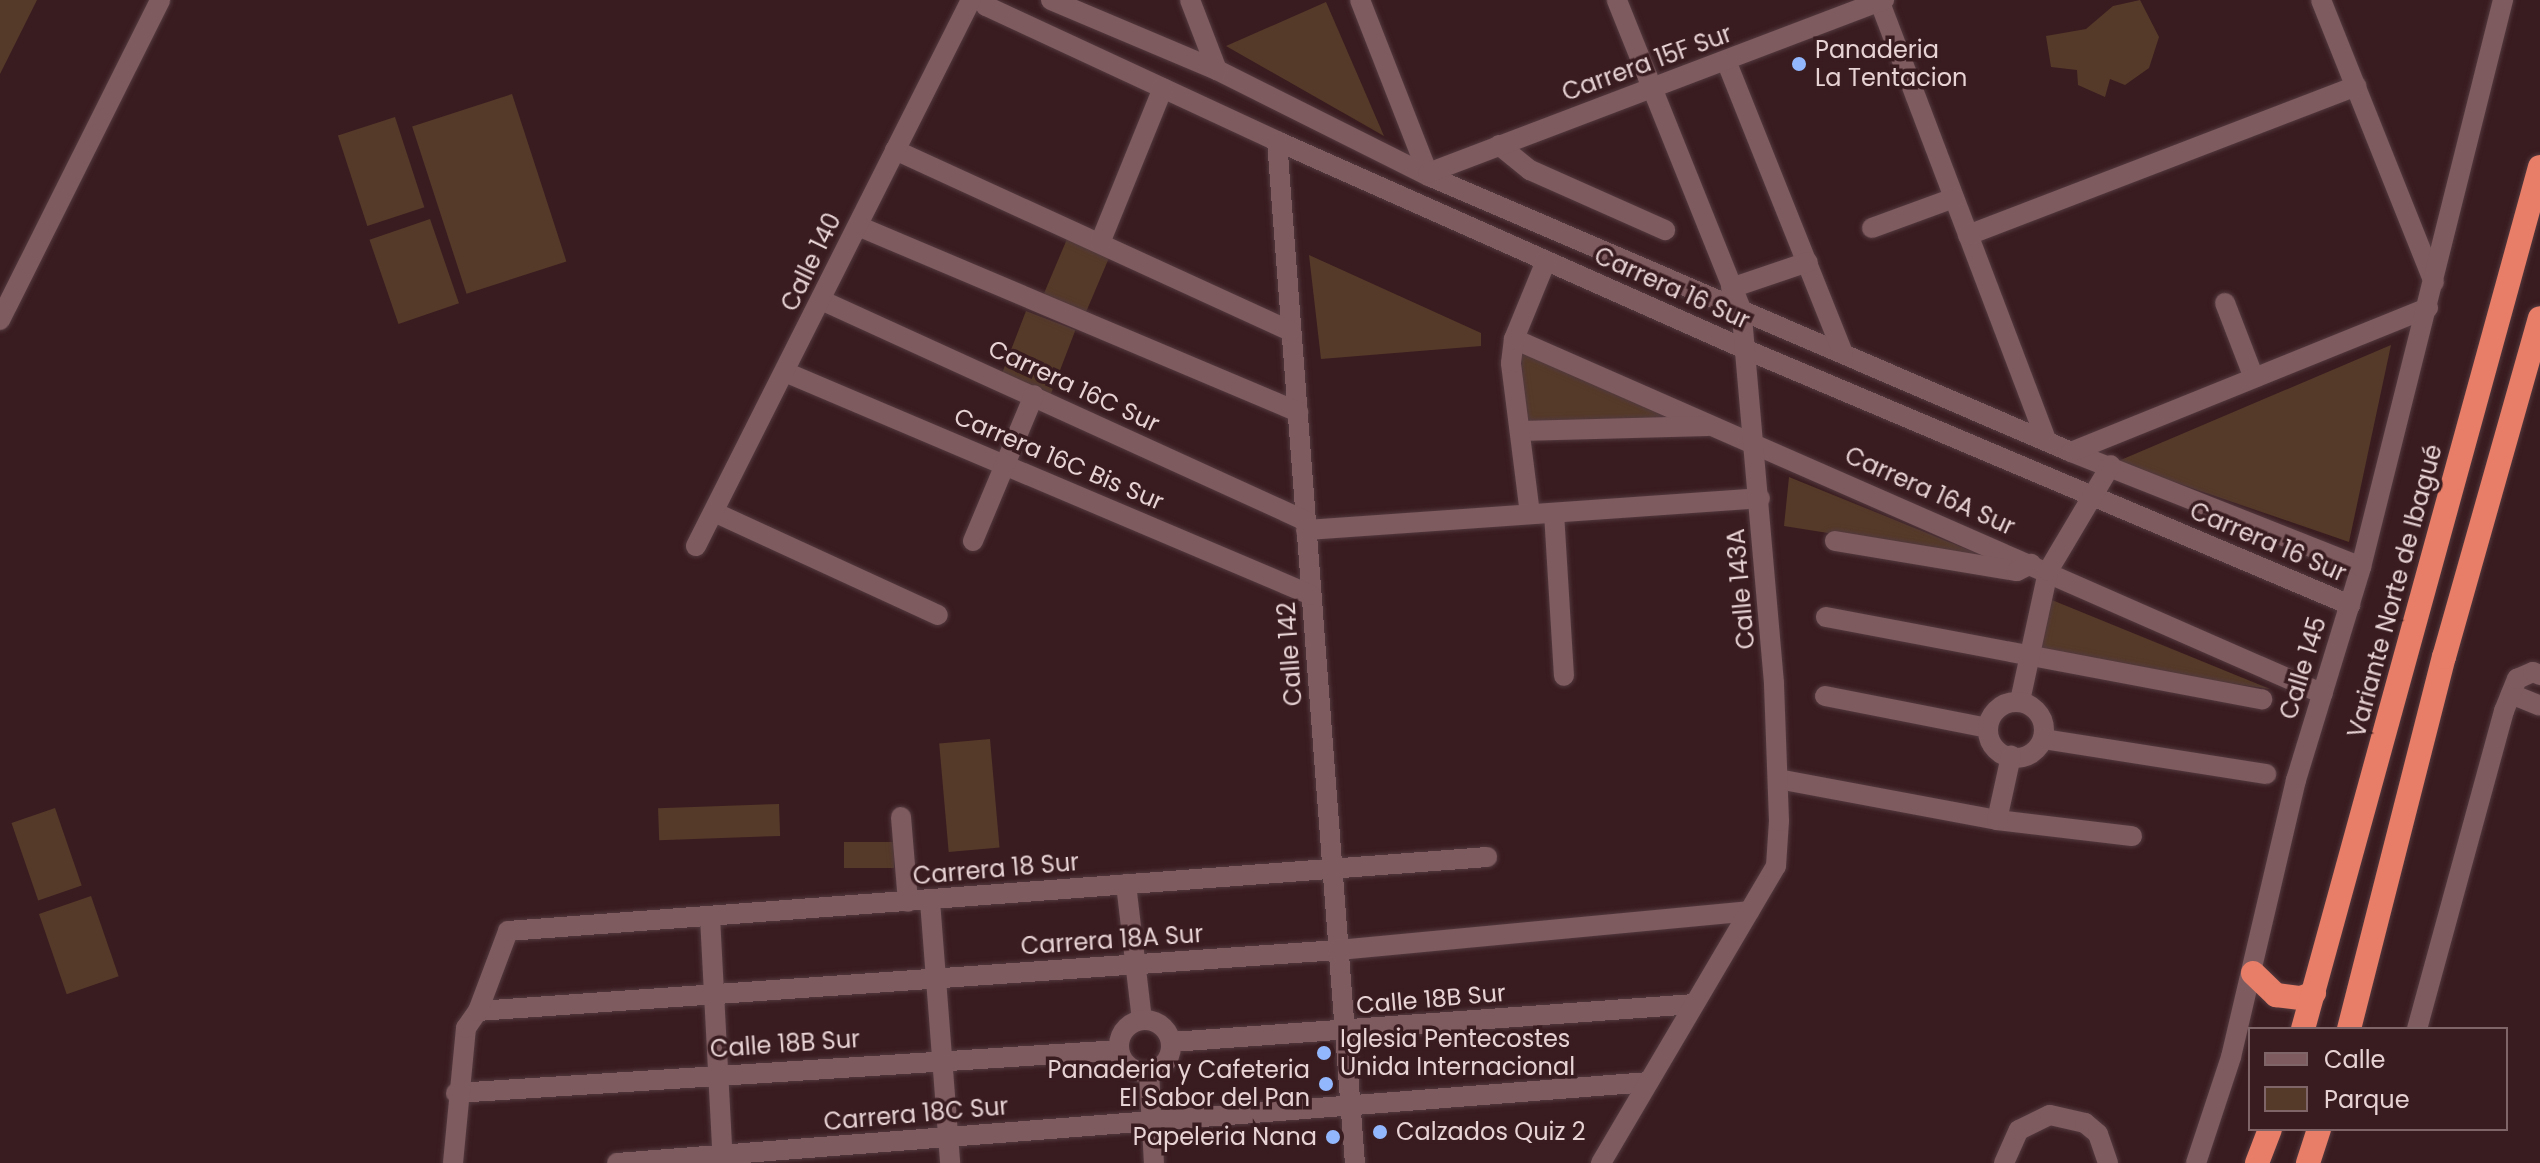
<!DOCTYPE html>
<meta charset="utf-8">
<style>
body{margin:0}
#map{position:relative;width:2540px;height:1163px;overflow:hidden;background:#391c20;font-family:Poppins,sans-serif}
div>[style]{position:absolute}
.green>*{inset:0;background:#553a29;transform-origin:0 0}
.roads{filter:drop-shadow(0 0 2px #533a3f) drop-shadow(0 0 2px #533a3f)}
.minor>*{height:20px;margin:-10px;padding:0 10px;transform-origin:10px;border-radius:10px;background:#7e5b5f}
.minor>.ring{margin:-10px;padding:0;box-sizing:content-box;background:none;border:20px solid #7e5b5f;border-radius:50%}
.highway>*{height:24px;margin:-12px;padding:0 12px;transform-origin:12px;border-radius:12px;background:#e87e67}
.dots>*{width:22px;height:22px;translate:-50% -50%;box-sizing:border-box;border:4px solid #391c20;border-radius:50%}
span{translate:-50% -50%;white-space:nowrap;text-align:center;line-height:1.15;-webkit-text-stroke:7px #391c20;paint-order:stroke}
.poi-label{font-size:24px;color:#e7d2d4}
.left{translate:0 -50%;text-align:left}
.right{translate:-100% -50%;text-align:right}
.street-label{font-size:24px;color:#e7d2d4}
.legend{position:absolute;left:2248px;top:1027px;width:260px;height:104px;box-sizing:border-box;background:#391c20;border:2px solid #7f6568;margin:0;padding:10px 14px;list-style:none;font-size:24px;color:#e7d2d4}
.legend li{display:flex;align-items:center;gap:16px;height:40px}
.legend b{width:40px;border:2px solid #7f6568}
</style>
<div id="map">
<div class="green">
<div style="clip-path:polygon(0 0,37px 0,0 74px)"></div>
<div style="clip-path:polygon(2140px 0,2159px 37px,2149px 68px,2125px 85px,2110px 79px,2105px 97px,2078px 85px,2077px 70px,2051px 67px,2046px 36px,2086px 29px,2113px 6px)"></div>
<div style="clip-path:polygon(1326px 2px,1384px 136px,1226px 46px)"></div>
<div style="left:512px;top:94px;width:176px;height:105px;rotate:72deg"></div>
<div style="left:395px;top:117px;width:95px;height:60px;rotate:72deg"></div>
<div style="left:430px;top:219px;width:89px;height:64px;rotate:71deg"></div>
<div style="left:1070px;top:232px;width:46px;height:70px;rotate:23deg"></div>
<div style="clip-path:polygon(1309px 255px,1481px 333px,1481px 346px,1321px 359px)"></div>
<div style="left:1026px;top:311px;width:53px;height:70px;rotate:21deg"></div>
<div style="clip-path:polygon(2391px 345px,2349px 542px,2116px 462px)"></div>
<div style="clip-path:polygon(1521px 351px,1685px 422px,1526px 425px)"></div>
<div style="clip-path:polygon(1789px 477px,1991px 559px,1784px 526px)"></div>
<div style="clip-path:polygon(2047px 598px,2270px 689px,2030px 655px)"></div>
<div style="left:990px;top:739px;width:109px;height:51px;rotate:85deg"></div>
<div style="left:779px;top:804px;width:32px;height:121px;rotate:88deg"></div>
<div style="left:55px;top:808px;width:82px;height:46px;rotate:71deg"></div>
<div style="left:894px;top:842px;width:26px;height:50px;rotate:90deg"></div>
<div style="left:91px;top:896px;width:85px;height:55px;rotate:71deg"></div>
</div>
<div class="roads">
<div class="minor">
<div style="left:985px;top:0;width:6px;rotate:81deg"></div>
<div style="left:986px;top:6px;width:321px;rotate:24.9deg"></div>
<div style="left:1277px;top:141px;width:514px;rotate:23.97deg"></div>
<div style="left:1747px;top:350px;width:655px;rotate:22.92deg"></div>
<div style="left:1051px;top:0;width:180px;rotate:22.9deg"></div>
<div style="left:1217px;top:70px;width:237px;rotate:26.6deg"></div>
<div style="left:1429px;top:176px;width:699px;rotate:23.26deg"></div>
<div style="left:2071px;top:452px;width:312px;rotate:21.6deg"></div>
<div style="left:1190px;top:0;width:75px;rotate:68.9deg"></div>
<div style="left:1360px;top:0;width:189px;rotate:68.6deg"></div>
<div style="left:1879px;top:0;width:471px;rotate:69.2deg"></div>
<div style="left:2321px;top:0;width:304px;rotate:68.2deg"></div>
<div style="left:1727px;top:63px;width:312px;rotate:68.2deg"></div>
<div style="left:1277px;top:141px;width:1025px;rotate:85.64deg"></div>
<div style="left:1499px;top:145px;width:40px;rotate:39deg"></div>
<div style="left:1530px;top:170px;width:148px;rotate:24deg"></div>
<div style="left:895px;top:150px;width:435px;rotate:24.6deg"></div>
<div style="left:1428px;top:173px;width:488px;rotate:-20.8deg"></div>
<div style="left:858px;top:226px;width:478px;rotate:22.9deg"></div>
<div style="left:1872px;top:228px;width:87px;rotate:-20.1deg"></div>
<div style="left:1968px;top:235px;width:416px;rotate:-21deg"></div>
<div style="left:1100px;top:243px;width:167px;rotate:-67.9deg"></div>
<div style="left:1731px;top:288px;width:81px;rotate:-18.7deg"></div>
<div style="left:821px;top:300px;width:533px;rotate:24.5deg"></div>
<div style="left:2225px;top:303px;width:80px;rotate:68.9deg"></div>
<div style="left:0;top:320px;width:358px;rotate:-63.4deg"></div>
<div style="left:1514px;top:339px;width:883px;rotate:23.69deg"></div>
<div style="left:785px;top:372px;width:571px;rotate:22.97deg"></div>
<div style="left:1520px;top:431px;width:188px;rotate:-1.5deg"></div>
<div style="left:2071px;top:452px;width:385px;rotate:-22deg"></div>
<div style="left:716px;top:513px;width:244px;rotate:24.7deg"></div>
<div style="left:1554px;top:513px;width:163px;rotate:86.5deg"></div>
<div style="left:1530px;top:514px;width:152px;rotate:-97.2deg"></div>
<div style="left:1511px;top:363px;width:24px;rotate:-83deg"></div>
<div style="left:1514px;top:339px;width:84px;rotate:-67.7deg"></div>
<div style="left:1306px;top:530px;width:455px;rotate:-4deg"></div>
<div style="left:973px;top:541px;width:158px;rotate:-67.3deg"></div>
<div style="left:1835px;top:541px;width:184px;rotate:9.4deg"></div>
<div style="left:2017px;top:571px;width:16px;rotate:-27deg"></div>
<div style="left:696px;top:546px;width:611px;rotate:-63.27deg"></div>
<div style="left:1826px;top:617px;width:444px;rotate:10.7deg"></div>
<div style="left:2511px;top:694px;width:31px;rotate:22deg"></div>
<div style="left:1825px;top:696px;width:166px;rotate:11.1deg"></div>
<div style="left:2020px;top:701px;width:133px;rotate:-77.8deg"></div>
<div style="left:2048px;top:571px;width:123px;rotate:-59.3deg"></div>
<div class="ring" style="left:1988px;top:702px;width:36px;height:36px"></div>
<div style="left:2043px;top:739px;width:226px;rotate:8.9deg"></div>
<div style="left:1778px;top:779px;width:223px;rotate:10.6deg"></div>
<div style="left:1997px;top:820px;width:136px;rotate:6.8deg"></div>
<div style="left:901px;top:817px;width:85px;rotate:85.3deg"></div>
<div style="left:1997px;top:820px;width:66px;rotate:-77.7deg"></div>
<div style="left:1126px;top:884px;width:137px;rotate:83.3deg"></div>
<div style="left:930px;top:901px;width:263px;rotate:85.6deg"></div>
<div style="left:710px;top:917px;width:246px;rotate:87deg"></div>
<div style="left:478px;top:1011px;width:862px;rotate:-4.06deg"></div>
<div style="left:1338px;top:950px;width:413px;rotate:-5.4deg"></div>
<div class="ring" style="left:1119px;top:1020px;width:32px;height:32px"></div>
<div style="left:2417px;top:1029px;width:330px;rotate:-74.7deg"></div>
<div style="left:2504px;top:711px;width:35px;rotate:-68deg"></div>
<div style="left:2517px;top:679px;width:17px;rotate:-24deg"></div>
<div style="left:2533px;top:672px;width:8px;rotate:23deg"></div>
<div style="left:1172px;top:1042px;width:523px;rotate:-4.16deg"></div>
<div style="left:1149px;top:1072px;width:91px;rotate:86.9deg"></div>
<div style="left:456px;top:1093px;width:664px;rotate:-3.71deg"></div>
<div style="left:453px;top:1163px;width:136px;rotate:-84.5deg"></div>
<div style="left:466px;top:1028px;width:21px;rotate:-55deg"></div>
<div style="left:478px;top:1011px;width:85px;rotate:-69.4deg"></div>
<div style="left:508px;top:931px;width:982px;rotate:-4.32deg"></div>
<div style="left:617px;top:1163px;width:1034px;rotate:-4.49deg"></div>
<div style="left:1601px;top:1163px;width:345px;rotate:-59.5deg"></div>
<div style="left:1776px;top:866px;width:45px;rotate:-86.2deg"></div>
<div style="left:1779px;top:821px;width:138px;rotate:-92.1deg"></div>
<div style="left:1774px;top:683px;width:375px;rotate:-95deg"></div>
<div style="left:1741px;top:309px;width:333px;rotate:-111.9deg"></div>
<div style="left:2004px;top:1163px;width:36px;rotate:-66deg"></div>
<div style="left:2019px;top:1130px;width:34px;rotate:-26deg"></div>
<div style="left:2050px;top:1115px;width:36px;rotate:13deg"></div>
<div style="left:2085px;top:1123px;width:17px;rotate:40deg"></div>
<div style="left:2098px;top:1134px;width:31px;rotate:71deg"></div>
<div style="left:2196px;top:1163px;width:112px;rotate:-71.7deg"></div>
<div style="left:2231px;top:1057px;width:285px;rotate:-76.8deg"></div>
<div style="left:2296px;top:780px;width:223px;rotate:-73deg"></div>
<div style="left:2361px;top:567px;width:585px;rotate:-75.94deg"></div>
</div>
<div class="highway">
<div style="left:2253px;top:973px;width:32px;rotate:44deg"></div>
<div style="left:2276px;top:995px;width:25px;rotate:7deg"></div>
<div style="left:2301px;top:998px;width:14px;rotate:-21deg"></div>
<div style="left:2303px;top:1029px;width:894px;rotate:-74.63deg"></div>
<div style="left:2349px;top:1029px;width:384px;rotate:-75.7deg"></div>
<div style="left:2444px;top:657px;width:352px;rotate:-74.2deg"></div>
<div style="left:2257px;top:1163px;width:36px;rotate:-69deg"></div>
<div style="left:2308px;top:1163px;width:36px;rotate:-72deg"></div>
</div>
</div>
<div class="dots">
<div style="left:1799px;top:64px;background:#93b7fd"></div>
<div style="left:1324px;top:1053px;background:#93b7fd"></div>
<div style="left:1326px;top:1084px;background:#93b7fd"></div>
<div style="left:1380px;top:1132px;background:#93b7fd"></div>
<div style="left:1333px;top:1137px;background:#93b7fd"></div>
</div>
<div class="poi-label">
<span class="left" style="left:1815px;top:64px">Panaderia<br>La Tentacion</span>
<span class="left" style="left:1340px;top:1053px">Iglesia Pentecostes<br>Unida Internacional</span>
<span class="right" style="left:1310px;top:1084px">Panaderia y Cafeteria<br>El Sabor del Pan</span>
<span class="left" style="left:1396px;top:1132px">Calzados Quiz 2</span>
<span class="right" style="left:1317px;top:1137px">Papeleria Nana</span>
</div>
<div class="street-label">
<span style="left:1647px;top:63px;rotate:-20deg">Carrera 15F Sur</span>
<span style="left:811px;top:262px;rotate:-64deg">Calle 140</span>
<span style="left:1672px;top:288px;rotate:24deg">Carrera 16 Sur</span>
<span style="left:1074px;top:386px;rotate:25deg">Carrera 16C Sur</span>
<span style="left:1059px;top:459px;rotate:23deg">Carrera 16C Bis Sur</span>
<span style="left:1930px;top:491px;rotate:24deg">Carrera 16A Sur</span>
<span style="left:2268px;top:542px;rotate:23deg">Carrera 16 Sur</span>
<span style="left:1741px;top:589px;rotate:-95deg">Calle 143A</span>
<span style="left:2395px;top:591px;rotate:-75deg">Variante Norte de Ibagué</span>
<span style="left:1290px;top:654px;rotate:-94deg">Calle 142</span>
<span style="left:2303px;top:668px;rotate:-73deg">Calle 145</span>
<span style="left:996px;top:869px;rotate:-5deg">Carrera 18 Sur</span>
<span style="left:1112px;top:940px;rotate:-4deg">Carrera 18A Sur</span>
<span style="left:1431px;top:999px;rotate:-5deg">Calle 18B Sur</span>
<span style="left:785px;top:1044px;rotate:-4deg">Calle 18B Sur</span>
<span style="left:916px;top:1114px;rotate:-5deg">Carrera 18C Sur</span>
</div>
<ul class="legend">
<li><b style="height:10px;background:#7e5b5f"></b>Calle</li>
<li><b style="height:22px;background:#553a29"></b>Parque</li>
</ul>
</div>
